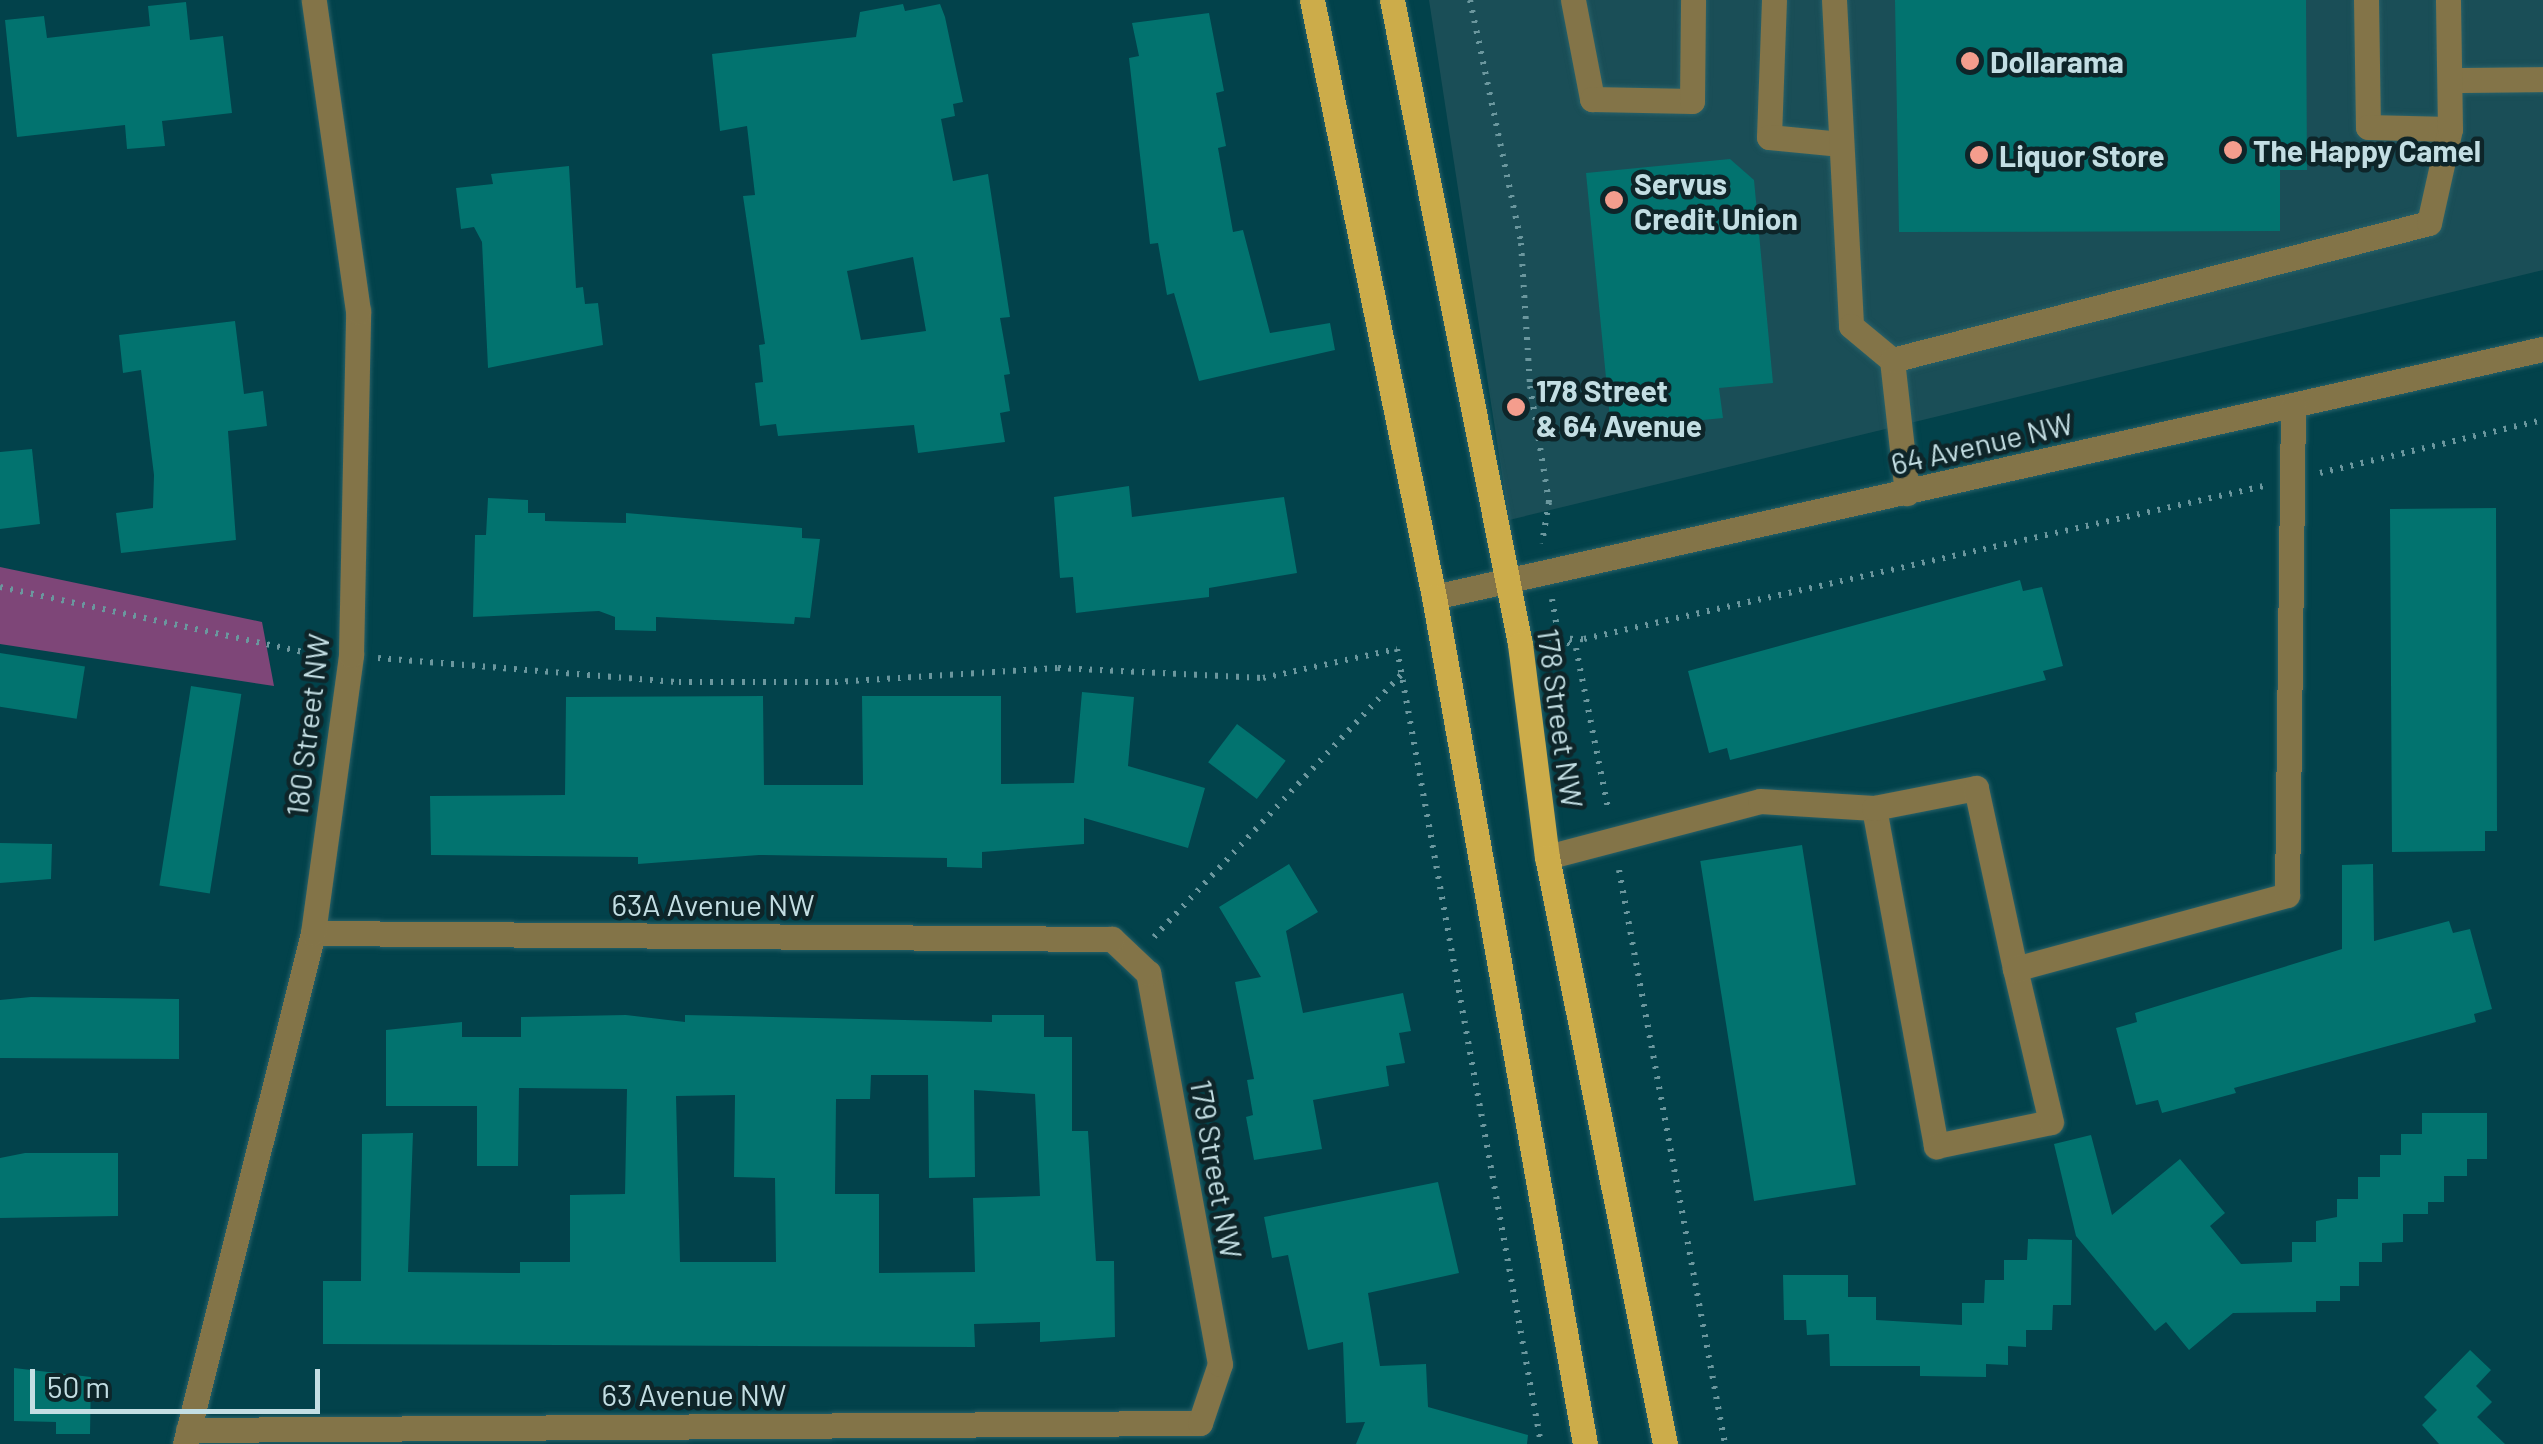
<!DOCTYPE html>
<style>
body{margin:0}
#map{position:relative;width:2543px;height:1444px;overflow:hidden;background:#02424b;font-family:Barlow,sans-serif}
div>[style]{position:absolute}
.built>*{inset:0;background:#1a4e57}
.green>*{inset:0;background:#7e4678}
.building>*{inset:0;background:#02736f;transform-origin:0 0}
.path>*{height:6px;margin-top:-3px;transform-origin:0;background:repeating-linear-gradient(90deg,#6b979e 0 2.5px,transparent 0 10.5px)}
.roads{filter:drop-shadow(0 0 2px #296169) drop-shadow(0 0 2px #296169)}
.minor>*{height:25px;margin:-12.5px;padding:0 12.5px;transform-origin:12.5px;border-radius:12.5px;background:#837448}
.major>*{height:25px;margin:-12.5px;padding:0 12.5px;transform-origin:12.5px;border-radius:12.5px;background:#ccac4a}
.dots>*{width:28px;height:28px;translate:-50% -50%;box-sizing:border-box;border:5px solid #0e2529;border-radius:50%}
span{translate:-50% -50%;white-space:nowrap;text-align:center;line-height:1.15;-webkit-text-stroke:9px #0e2529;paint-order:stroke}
.poi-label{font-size:30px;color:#c3dee3;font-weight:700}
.left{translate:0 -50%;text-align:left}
.street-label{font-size:30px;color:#c3dee3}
.scale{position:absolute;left:30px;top:1369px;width:290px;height:45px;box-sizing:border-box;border:5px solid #c3dee3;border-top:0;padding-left:12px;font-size:30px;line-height:35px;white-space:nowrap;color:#c3dee3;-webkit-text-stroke:8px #0e2529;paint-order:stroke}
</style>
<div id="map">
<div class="built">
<div style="clip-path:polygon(1429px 0,2543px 0,2543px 270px,1509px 520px)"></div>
</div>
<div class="green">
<div style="clip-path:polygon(0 567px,262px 622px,274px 686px,0 644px)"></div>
</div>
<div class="building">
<div style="clip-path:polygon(1895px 0,2306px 0,2307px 170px,2280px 170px,2280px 231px,1899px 232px)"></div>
<div style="clip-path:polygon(186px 2px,190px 40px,223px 36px,232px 113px,162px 121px,165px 146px,127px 149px,125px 125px,17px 137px,5px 20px,44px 16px,47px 38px,150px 26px,148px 6px)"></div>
<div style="clip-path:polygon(evenodd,903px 4px,905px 11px,940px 4px,945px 17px,963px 102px,953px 104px,955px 116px,941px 119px,953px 181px,988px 174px,1010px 317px,1000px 318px,1010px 374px,1004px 375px,1010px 411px,1000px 413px,1005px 442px,918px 453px,914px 425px,778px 436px,776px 424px,760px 426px,755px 383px,763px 382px,759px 345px,765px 344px,743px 196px,755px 195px,747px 126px,720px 131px,712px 54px,856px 37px,860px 12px,903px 4px,913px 257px,926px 331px,861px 340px,847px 271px,913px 257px)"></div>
<div style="clip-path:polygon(1209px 13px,1224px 91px,1216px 93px,1226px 146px,1218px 148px,1233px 232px,1243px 230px,1270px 333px,1330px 323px,1335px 350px,1199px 381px,1174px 293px,1167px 295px,1158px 243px,1150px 244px,1129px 58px,1139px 56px,1132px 23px)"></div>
<div style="clip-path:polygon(1730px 159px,1754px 180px,1773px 383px,1719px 388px,1723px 418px,1611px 429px,1586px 173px)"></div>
<div style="clip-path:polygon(569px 166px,576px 288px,583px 287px,585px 304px,598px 303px,603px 345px,488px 368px,482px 242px,474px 227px,461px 229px,456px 188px,493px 184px,491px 174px)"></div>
<div style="clip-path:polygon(235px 321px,244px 394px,263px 391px,267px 426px,228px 431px,236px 540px,121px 553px,116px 513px,153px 508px,154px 475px,141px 370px,123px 373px,119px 335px)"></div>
<div style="clip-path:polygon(32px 449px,40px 524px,0 529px,0 452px)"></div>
<div style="clip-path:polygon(1129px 486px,1132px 517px,1284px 497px,1297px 573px,1209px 588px,1209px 597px,1076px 613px,1073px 577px,1060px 578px,1054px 497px)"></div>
<div style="clip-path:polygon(488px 498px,528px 500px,528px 513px,545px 513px,545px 521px,626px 523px,626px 513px,802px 528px,802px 538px,820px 539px,810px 618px,795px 617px,794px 624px,656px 617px,656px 631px,615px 630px,615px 617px,599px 611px,473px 617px,475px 535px,486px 535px)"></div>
<div style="clip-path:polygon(2496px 508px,2497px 831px,2485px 831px,2485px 851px,2392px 852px,2390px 509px)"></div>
<div style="clip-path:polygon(2020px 580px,2023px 591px,2042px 587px,2063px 666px,2043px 671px,2046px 680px,1730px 760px,1727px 748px,1709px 753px,1688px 671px)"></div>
<div style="left:0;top:653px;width:86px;height:53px;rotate:9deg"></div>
<div style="left:191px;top:686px;width:51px;height:202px;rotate:9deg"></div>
<div style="clip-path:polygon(1082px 692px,1134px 697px,1128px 766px,1205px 788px,1188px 848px,1084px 818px,1084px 844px,982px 852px,982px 868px,947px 867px,947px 858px,759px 855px,638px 864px,638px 857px,431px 855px,430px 796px,565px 795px,566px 697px,763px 696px,764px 785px,863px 785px,862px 696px,1001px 696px,1001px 784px,1074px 783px)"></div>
<div style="left:1237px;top:724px;width:61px;height:48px;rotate:37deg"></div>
<div style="clip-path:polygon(0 843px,52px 844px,51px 879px,0 883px)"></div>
<div style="left:1802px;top:845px;width:344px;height:103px;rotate:81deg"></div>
<div style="clip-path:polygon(1289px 864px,1318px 912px,1286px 931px,1303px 1013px,1403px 993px,1411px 1031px,1399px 1033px,1405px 1063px,1386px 1066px,1389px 1086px,1313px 1100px,1322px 1149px,1254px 1160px,1246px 1117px,1253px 1115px,1247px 1080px,1254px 1079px,1235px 982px,1261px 977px,1219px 907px)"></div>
<div style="clip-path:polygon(2373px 864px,2374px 941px,2449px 921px,2453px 933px,2470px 929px,2492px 1009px,2474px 1014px,2476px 1022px,2234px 1088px,2236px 1093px,2162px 1113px,2158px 1100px,2136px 1105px,2116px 1028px,2137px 1022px,2135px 1013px,2342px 949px,2342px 865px)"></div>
<div style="clip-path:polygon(31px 997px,179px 999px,179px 1059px,0 1058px,0 1000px)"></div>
<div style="clip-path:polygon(evenodd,626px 1015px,685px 1022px,685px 1015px,992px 1022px,992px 1015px,1044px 1015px,1044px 1037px,1072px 1037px,1072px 1131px,1088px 1131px,1096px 1261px,1114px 1261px,1115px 1337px,1040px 1342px,1040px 1322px,974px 1324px,975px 1347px,323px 1344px,323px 1281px,361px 1281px,362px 1134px,413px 1133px,408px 1272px,520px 1273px,520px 1262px,570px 1262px,570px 1195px,625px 1194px,627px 1089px,519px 1088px,518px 1166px,477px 1166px,477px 1106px,386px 1106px,386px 1030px,462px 1022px,462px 1037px,521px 1037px,521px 1017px,626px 1015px,871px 1075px,928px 1075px,929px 1178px,975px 1177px,974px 1090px,1035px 1094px,1040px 1196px,973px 1198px,975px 1272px,879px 1273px,879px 1194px,835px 1194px,836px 1099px,870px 1099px,871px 1075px,626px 1015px,735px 1095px,734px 1177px,775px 1178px,776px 1262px,680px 1262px,676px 1096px,735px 1095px)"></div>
<div style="clip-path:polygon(2422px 1113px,2487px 1113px,2487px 1159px,2467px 1159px,2467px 1176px,2444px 1176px,2444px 1202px,2428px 1202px,2428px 1214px,2403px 1214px,2403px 1242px,2382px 1243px,2382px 1262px,2359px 1262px,2359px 1286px,2340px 1286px,2340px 1301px,2316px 1301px,2316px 1312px,2233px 1313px,2189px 1350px,2166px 1322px,2155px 1331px,2076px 1236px,2054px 1144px,2091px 1135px,2112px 1215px,2180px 1159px,2225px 1213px,2210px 1226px,2241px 1264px,2292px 1262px,2292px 1242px,2316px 1242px,2316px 1221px,2337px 1217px,2337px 1199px,2358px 1199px,2358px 1177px,2380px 1177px,2380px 1155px,2401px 1155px,2401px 1134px,2422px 1134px)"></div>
<div style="clip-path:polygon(25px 1153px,118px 1153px,118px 1216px,0 1218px,0 1158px)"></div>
<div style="clip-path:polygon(1438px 1182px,1459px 1273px,1368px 1293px,1380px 1366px,1426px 1364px,1428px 1407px,1528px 1435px,1527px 1444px,1356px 1444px,1365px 1422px,1346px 1423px,1343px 1342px,1308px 1350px,1288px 1255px,1272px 1258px,1264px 1217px)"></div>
<div style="clip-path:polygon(2028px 1239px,2072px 1240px,2071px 1305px,2053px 1305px,2052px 1330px,2026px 1330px,2026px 1347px,2008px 1346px,2008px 1365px,1986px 1364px,1986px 1377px,1920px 1376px,1920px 1366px,1830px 1366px,1829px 1334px,1807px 1335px,1806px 1320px,1784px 1320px,1783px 1275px,1848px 1275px,1848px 1297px,1876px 1297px,1876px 1320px,1962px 1325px,1962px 1303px,1984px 1303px,1985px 1280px,2004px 1280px,2004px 1260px,2027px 1260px)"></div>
<div style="clip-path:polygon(2470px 1350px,2491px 1370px,2476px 1386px,2492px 1402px,2477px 1417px,2505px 1444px,2439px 1444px,2422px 1425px,2437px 1410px,2424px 1397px)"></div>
<div style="clip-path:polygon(14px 1368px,91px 1377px,90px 1434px,56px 1434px,56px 1422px,14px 1421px)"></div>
</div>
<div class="path">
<div style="left:1470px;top:0;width:248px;rotate:78.1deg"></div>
<div style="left:1521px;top:243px;width:143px;rotate:86.4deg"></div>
<div style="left:1530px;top:386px;width:118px;rotate:80.7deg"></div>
<div style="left:1549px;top:502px;width:42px;rotate:99.7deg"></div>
<div style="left:2320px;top:473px;width:229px;rotate:-13.4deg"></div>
<div style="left:0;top:587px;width:328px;rotate:12.1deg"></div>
<div style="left:1552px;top:599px;width:39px;rotate:80deg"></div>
<div style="left:1559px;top:637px;width:20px;rotate:33deg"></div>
<div style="left:1576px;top:648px;width:163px;rotate:78.7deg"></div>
<div style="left:1549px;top:638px;width:35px;rotate:2deg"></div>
<div style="left:1584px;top:639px;width:697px;rotate:-12.68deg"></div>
<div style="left:378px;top:658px;width:302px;rotate:4.6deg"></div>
<div style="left:679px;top:682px;width:156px"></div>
<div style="left:835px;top:682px;width:223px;rotate:-3.6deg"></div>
<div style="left:1058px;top:668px;width:205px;rotate:2.8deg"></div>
<div style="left:1263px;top:678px;width:137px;rotate:-12.2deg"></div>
<div style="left:1397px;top:649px;width:808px;rotate:79.73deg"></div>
<div style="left:1619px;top:870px;width:584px;rotate:79.54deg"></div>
<div style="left:1154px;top:937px;width:361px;rotate:-46.7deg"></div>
</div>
<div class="roads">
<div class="minor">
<div style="left:1573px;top:0;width:101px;rotate:79.1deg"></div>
<div style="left:1592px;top:99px;width:100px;rotate:1.1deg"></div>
<div style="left:1692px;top:101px;width:101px;rotate:-89.4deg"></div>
<div style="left:1774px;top:0;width:137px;rotate:92.1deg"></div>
<div style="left:1769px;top:137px;width:72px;rotate:5.6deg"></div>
<div style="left:1834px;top:0;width:326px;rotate:87deg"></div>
<div style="left:1851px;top:326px;width:53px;rotate:39.7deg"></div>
<div style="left:1892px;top:360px;width:134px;rotate:83.6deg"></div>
<div style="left:2366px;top:0;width:127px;rotate:89.1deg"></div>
<div style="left:2368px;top:127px;width:82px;rotate:1.4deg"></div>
<div style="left:2452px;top:80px;width:91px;rotate:-0.6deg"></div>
<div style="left:1892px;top:360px;width:554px;rotate:-14.31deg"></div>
<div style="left:2429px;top:223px;width:96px;rotate:-77.4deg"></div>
<div style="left:2450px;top:129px;width:129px;rotate:-90.9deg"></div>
<div style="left:1434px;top:597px;width:1136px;rotate:-12.61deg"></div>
<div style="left:1874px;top:808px;width:344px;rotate:79.6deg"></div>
<div style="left:1936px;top:1146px;width:117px;rotate:-11.8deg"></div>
<div style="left:2051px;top:1122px;width:157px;rotate:-103.2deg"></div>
<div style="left:1547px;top:857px;width:220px;rotate:-14.7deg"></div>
<div style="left:1760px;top:801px;width:114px;rotate:3.5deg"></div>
<div style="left:1874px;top:808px;width:104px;rotate:-11.1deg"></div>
<div style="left:1976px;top:788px;width:185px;rotate:77.8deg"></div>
<div style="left:2015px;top:969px;width:282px;rotate:-15.2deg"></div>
<div style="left:2287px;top:895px;width:489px;rotate:-89.3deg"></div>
<div style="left:188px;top:1430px;width:1012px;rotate:-0.4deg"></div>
<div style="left:1200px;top:1423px;width:62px;rotate:-71.3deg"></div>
<div style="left:1220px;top:1364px;width:398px;rotate:-100.4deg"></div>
<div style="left:1148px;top:973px;width:50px;rotate:-136.6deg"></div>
<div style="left:1112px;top:939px;width:799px;rotate:-179.57deg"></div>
<div style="left:185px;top:1444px;width:527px;rotate:-75.94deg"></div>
<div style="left:313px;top:933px;width:281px;rotate:-82.2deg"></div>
<div style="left:351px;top:655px;width:344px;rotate:-88.8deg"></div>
<div style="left:358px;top:311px;width:314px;rotate:-98.1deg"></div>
</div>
<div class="major">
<div style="left:1312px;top:0;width:609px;rotate:78.45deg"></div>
<div style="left:1434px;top:597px;width:860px;rotate:79.89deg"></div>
<div style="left:1392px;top:0;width:657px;rotate:78.76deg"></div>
<div style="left:1520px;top:644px;width:215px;rotate:82.8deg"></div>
<div style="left:1547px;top:857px;width:599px;rotate:78.63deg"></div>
</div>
</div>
<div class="dots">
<div style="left:1970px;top:61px;background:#f49d8d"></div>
<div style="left:2233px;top:150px;background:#f49d8d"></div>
<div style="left:1979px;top:155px;background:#f49d8d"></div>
<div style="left:1614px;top:200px;background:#f49d8d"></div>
<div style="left:1516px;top:407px;background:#f49d8d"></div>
</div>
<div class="poi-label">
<span class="left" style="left:1990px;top:61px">Dollarama</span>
<span class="left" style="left:2253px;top:150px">The Happy Camel</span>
<span class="left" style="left:1999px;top:155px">Liquor Store</span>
<span class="left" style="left:1634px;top:200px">Servus<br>Credit Union</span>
<span class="left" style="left:1536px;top:407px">178 Street<br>&amp; 64 Avenue</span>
</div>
<div class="street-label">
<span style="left:1982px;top:443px;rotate:-13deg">64 Avenue NW</span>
<span style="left:1561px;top:718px;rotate:82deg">178 Street NW</span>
<span style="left:307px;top:725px;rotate:-83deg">180 Street NW</span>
<span style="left:713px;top:904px">63A Avenue NW</span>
<span style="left:1217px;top:1169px;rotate:80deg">179 Street NW</span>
<span style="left:694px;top:1394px">63 Avenue NW</span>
</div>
<div class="scale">50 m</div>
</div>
